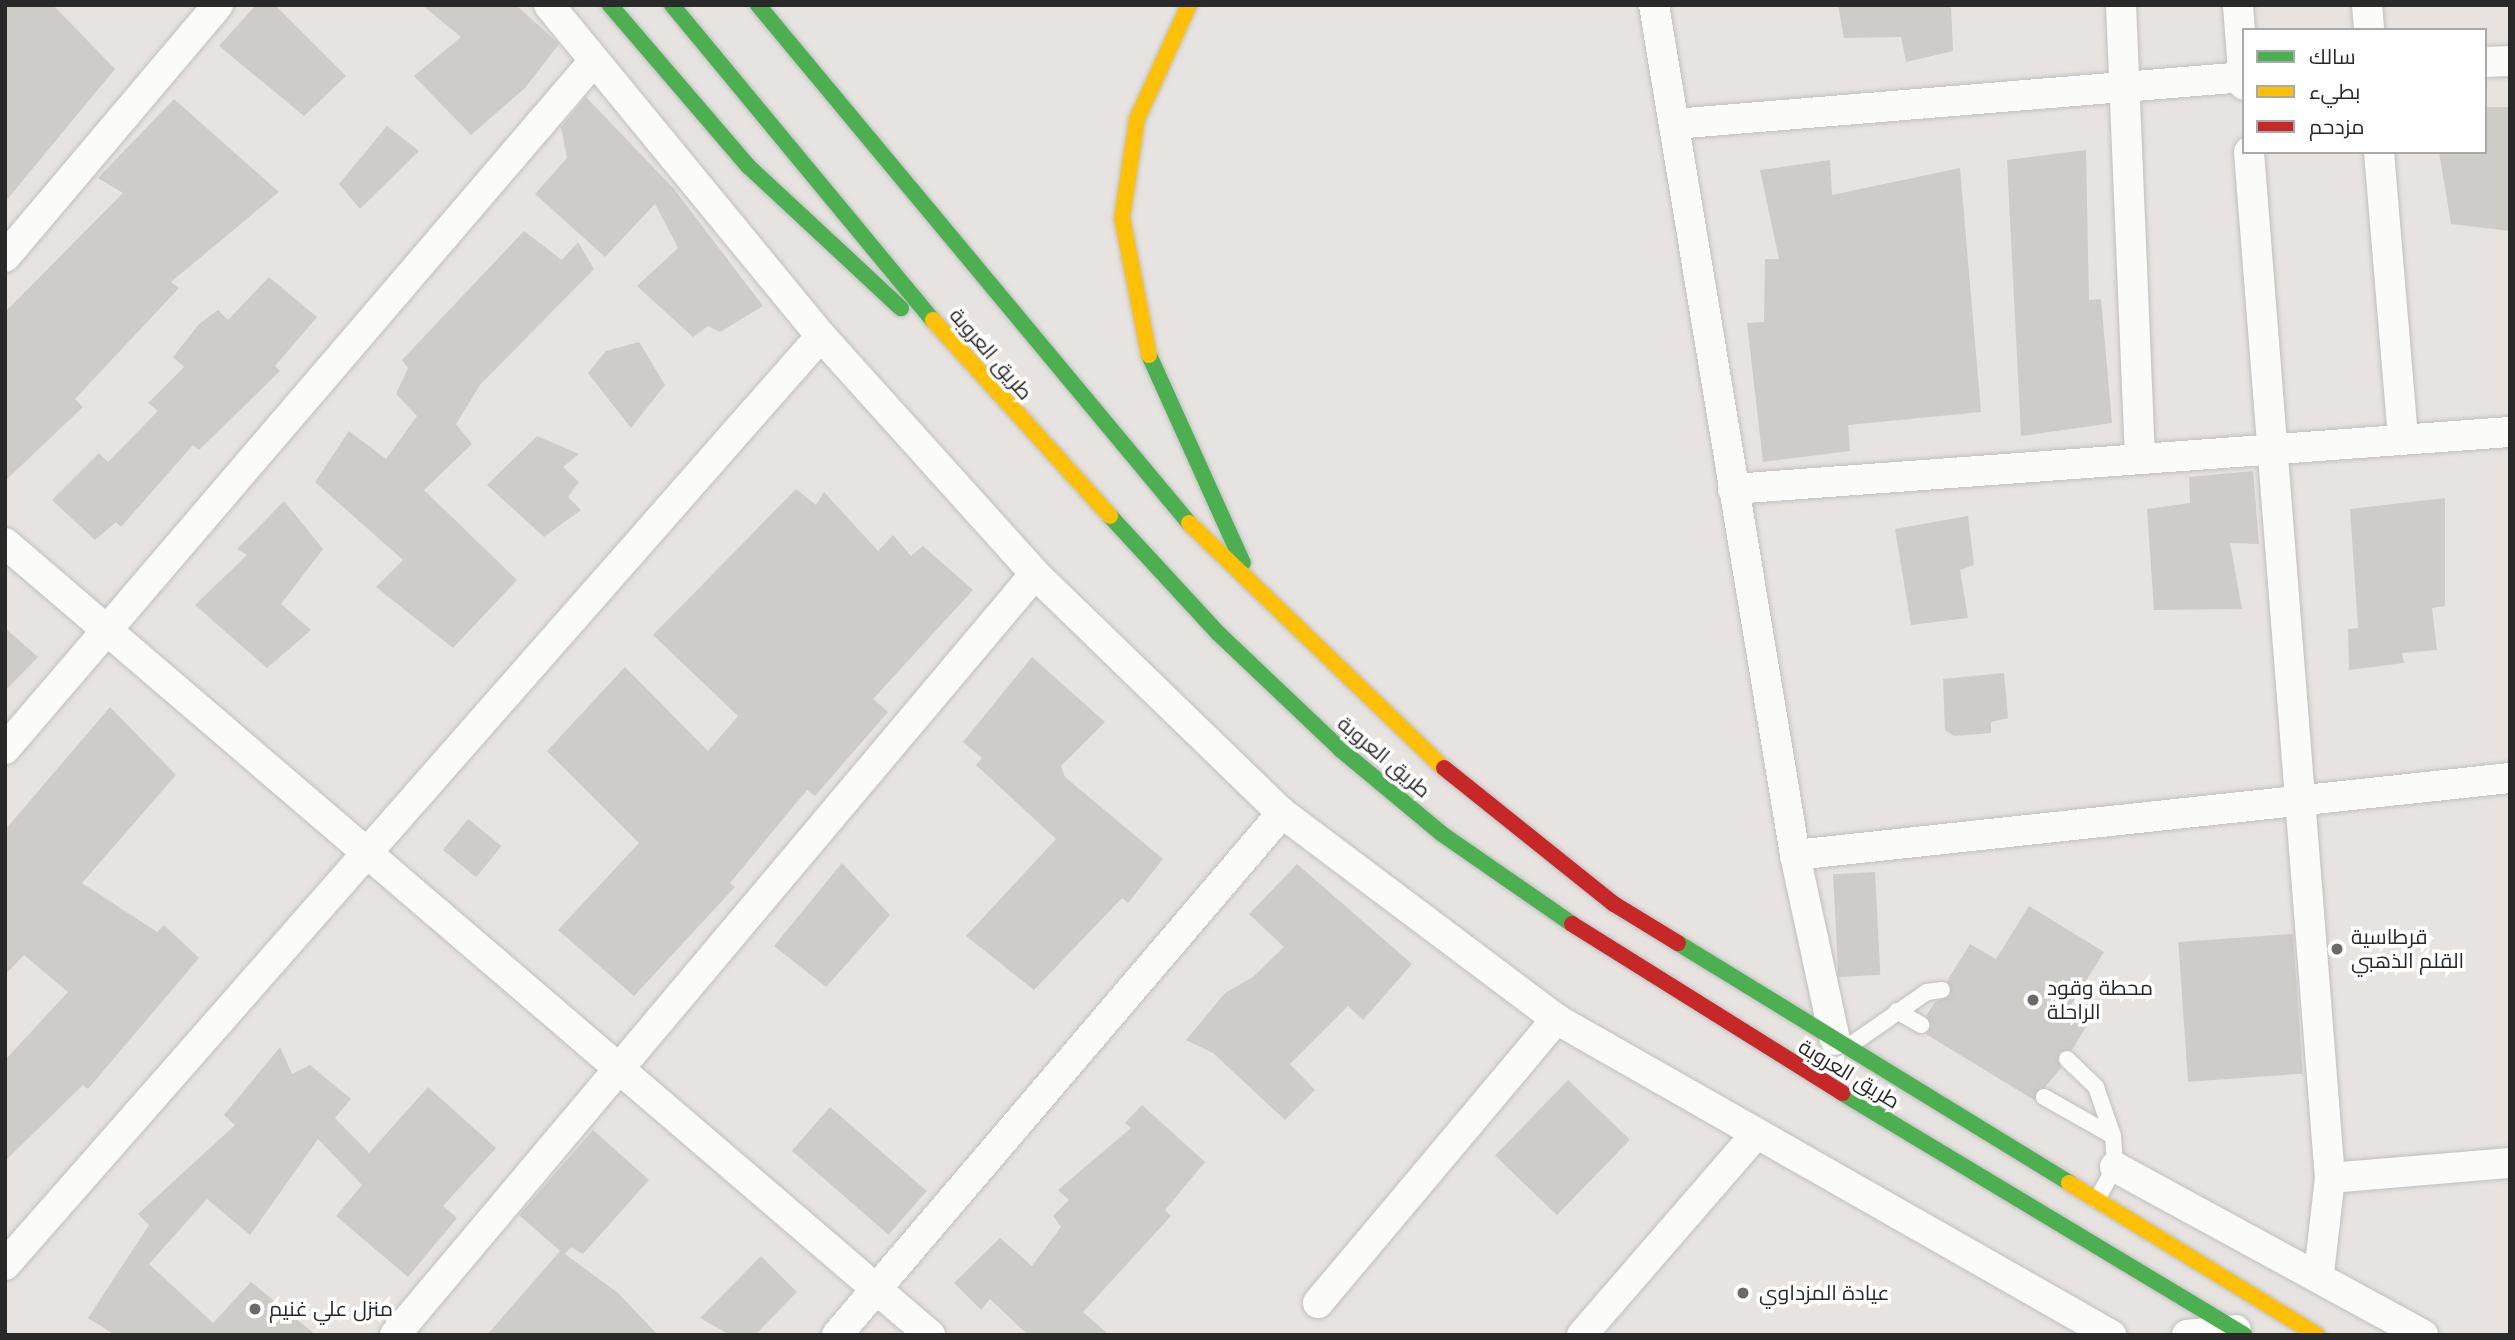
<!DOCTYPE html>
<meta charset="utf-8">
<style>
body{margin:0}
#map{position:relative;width:2515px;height:1340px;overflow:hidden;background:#e6e3e0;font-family:"Nunito Sans",Cairo,sans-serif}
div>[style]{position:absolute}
.building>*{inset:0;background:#ceccc9;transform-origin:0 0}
.roads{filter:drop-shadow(0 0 2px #c0c0c1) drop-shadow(0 0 2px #c0c0c1)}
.lane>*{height:16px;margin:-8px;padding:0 8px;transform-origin:8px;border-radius:8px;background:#fbfbfa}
.street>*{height:30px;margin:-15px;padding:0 15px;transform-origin:15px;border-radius:15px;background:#fbfbfa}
.fast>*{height:16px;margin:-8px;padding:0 8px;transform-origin:8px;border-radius:8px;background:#4caf50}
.slow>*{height:16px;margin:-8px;padding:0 8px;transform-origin:8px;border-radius:8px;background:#ffc107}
.jam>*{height:16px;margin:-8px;padding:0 8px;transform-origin:8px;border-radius:8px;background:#c62828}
.dots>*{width:19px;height:19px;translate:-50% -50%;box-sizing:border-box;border:4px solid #fff;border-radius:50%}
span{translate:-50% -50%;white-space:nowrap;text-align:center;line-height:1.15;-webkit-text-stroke:7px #fff;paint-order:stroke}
.street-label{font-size:21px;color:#292929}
.poi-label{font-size:21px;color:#292929}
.left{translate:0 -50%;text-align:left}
.frame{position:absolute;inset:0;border:7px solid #292929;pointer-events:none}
.legend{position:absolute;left:2242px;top:28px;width:245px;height:126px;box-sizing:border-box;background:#fff;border:2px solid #a9a9a9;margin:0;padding:9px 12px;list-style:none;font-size:21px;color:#292929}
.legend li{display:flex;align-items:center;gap:14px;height:35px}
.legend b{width:35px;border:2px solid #a9a9a9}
</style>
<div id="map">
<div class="building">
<div style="clip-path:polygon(5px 5px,53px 5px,115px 69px,5px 202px)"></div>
<div style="clip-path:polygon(256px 5px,275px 5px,346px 76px,304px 116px,219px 46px)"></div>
<div style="clip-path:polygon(422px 5px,516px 5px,559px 44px,525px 88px,471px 135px,414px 76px,461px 37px)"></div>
<div style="clip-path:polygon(1838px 5px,1951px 5px,1953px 51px,1906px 62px,1901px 37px,1844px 38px)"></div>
<div style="clip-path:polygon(586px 97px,674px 189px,763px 306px,720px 332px,708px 326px,693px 337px,637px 286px,678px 248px,655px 204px,605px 257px,535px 194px,567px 158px,561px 127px)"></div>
<div style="clip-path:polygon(174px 99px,279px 192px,171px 282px,179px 288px,75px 399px,83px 407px,5px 481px,5px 312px,123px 193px,98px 178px)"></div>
<div style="clip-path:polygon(2485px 107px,2510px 107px,2510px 231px,2451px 224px,2439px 152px,2485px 152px)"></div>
<div style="clip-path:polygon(387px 126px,419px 151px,360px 209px,339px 184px)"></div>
<div style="clip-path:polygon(2086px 150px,2089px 300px,2101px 299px,2112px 423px,2021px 436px,2007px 160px)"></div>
<div style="clip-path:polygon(1830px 160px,1832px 195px,1960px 168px,1981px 412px,1848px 425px,1850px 451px,1763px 462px,1747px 323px,1764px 322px,1765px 259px,1779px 259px,1760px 170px)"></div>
<div style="clip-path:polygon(524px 231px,562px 260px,578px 242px,594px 269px,480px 385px,456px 424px,472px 444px,424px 490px,517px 580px,453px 648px,376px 587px,403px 560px,315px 482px,349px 431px,386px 459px,417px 416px,396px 394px,408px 368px,402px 360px)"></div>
<div style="clip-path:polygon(269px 277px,317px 317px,275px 366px,280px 371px,199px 450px,193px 445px,121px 527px,116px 522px,95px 540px,52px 500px,99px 453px,108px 462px,158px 411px,148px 403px,184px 367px,173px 357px,199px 324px,218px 310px,228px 320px)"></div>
<div style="clip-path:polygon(639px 342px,665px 385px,631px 428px,588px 373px,606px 351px)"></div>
<div style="clip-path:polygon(537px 436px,579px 454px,563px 467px,579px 482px,568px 497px,581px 510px,544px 537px,487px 485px)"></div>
<div style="clip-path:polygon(2253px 471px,2259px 544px,2230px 543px,2242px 609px,2154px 610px,2147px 509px,2190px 503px,2189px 477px)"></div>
<div style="clip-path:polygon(796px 489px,816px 505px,824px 492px,878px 551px,893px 535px,911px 556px,923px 546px,973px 590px,873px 699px,888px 712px,815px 796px,807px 790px,730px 883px,735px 887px,634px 996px,558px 930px,639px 843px,547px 751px,625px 667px,708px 751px,738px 716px,653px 635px)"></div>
<div style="clip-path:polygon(2445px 498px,2445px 606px,2432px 608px,2437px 650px,2402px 653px,2404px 663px,2349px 670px,2348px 629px,2358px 628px,2350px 509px)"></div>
<div style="clip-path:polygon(284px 501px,323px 549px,281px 604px,311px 630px,267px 668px,195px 605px,247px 555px,237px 549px)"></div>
<div style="clip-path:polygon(1968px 516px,1974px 565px,1960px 570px,1968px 618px,1911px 625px,1895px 529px)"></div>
<div style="clip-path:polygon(5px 628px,38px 657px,5px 691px)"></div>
<div style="clip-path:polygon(1032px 657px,1105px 722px,1061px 766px,1065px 777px,1163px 859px,1128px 903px,1122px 898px,1034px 990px,966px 936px,1056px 839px,976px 765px,982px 758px,963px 742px)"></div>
<div style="clip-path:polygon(2004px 673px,2008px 718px,1991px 722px,1991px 733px,1954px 736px,1945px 730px,1943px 679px)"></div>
<div style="clip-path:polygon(110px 707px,176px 775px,82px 883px,157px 932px,164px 925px,199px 958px,88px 1089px,83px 1085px,5px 1161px,5px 1060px,68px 992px,24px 955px,5px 975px,5px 830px)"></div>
<div style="left:468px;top:819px;width:43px;height:40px;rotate:39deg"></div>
<div style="clip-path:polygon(842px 863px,890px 915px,826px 987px,774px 946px)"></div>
<div style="clip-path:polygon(1297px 864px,1412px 964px,1363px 1020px,1348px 1006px,1290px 1064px,1315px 1090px,1285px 1120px,1213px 1053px,1186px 1040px,1225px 993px,1253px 977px,1284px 947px,1249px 914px)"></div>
<div style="left:1875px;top:872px;width:103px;height:42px;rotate:87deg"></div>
<div style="clip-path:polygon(2029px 906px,2104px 952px,2071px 1005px,2092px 1017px,2072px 1050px,2059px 1052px,2061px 1068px,2034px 1100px,1926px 1034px,1931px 1026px,1926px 1016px,1935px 1002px,1951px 995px,1947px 981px,1970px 944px,1996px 959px)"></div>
<div style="left:2293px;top:934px;width:140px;height:115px;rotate:86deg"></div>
<div style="clip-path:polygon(280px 1047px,292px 1074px,310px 1065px,351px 1099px,335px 1118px,369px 1153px,428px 1087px,496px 1148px,443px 1206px,457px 1218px,408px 1277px,336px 1216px,362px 1185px,318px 1139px,250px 1235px,207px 1199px,149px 1264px,213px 1323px,251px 1282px,316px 1335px,115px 1335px,88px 1318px,149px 1225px,138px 1214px,235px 1125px,224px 1115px)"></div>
<div style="left:1568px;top:1080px;width:86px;height:105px;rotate:44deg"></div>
<div style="clip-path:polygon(1142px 1105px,1205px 1162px,1165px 1210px,1171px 1216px,1083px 1312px,1109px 1335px,1028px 1335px,990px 1299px,981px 1310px,954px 1283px,1000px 1238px,1032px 1266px,1061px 1227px,1053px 1216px,1069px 1200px,1058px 1190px,1131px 1128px,1125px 1123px)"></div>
<div style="left:830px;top:1107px;width:128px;height:58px;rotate:41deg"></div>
<div style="clip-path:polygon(593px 1130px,649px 1180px,583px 1254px,571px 1247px,565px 1254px,618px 1293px,658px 1335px,487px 1335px,560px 1251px,519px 1215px)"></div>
<div style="clip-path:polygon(761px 1256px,797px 1292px,755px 1335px,730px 1335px,700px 1318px)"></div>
</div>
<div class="roads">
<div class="lane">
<div style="left:1897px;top:1011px;width:28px;rotate:30deg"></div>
<div style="left:1849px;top:1046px;width:95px;rotate:-34.7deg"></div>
<div style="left:1927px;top:992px;width:15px;rotate:-8deg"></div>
<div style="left:2067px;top:1059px;width:40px;rotate:44deg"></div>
<div style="left:2096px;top:1087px;width:52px;rotate:70.9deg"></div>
<div style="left:2113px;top:1136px;width:31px;rotate:86deg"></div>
<div style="left:2115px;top:1167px;width:38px;rotate:119deg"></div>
<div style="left:2044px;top:1097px;width:79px;rotate:29.5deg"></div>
</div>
<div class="street">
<div style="left:549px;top:5px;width:428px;rotate:50.6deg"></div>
<div style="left:821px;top:336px;width:320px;rotate:48deg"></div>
<div style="left:1035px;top:574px;width:344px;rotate:44.1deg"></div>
<div style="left:1282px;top:813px;width:343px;rotate:36.9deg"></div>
<div style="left:1556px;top:1019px;width:639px;rotate:29.66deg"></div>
<div style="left:1654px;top:5px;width:862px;rotate:80.58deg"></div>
<div style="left:1795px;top:855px;width:189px;rotate:77.8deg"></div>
<div style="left:2121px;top:5px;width:454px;rotate:87.6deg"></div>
<div style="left:2238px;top:5px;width:80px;rotate:85.7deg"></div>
<div style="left:2367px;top:5px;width:25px;rotate:85deg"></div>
<div style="left:2485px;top:62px;width:25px;rotate:-2deg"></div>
<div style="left:1674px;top:124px;width:572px;rotate:-4.71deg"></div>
<div style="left:2249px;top:152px;width:1029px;rotate:85.49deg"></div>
<div style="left:2330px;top:1178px;width:96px;rotate:96.6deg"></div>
<div style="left:2379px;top:152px;width:288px;rotate:85.2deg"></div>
<div style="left:5px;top:257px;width:330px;rotate:-49.8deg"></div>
<div style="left:1733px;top:489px;width:779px;rotate:-4.2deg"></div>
<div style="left:5px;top:543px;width:1218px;rotate:40.57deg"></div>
<div style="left:5px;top:749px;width:904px;rotate:-49.44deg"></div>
<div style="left:1795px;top:855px;width:719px;rotate:-6.15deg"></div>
<div style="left:2115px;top:1167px;width:351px;rotate:28.6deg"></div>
<div style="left:2330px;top:1178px;width:181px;rotate:-4.8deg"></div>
<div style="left:5px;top:1265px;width:1236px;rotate:-48.71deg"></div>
<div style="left:1318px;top:1303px;width:371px;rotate:-50deg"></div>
<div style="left:395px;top:1335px;width:994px;rotate:-49.94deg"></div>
<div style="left:837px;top:1335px;width:686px;rotate:-49.55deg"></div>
<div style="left:1582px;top:1335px;width:267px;rotate:-49.1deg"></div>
<div style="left:2187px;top:1335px;width:49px;rotate:-5.8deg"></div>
</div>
<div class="fast">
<div style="left:610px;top:5px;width:212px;rotate:49.4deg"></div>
<div style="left:748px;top:166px;width:209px;rotate:42.9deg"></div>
<div style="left:672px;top:5px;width:409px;rotate:50.4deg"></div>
<div style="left:758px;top:5px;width:674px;rotate:50.24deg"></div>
<div style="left:1149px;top:355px;width:228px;rotate:65.7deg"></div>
<div style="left:1110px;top:516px;width:161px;rotate:47.3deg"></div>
<div style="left:1219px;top:634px;width:167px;rotate:43.5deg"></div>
<div style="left:1340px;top:749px;width:133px;rotate:39.8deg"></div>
<div style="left:1442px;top:834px;width:158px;rotate:34.7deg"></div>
<div style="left:1678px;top:943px;width:459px;rotate:31.5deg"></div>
<div style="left:1842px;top:1093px;width:469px;rotate:31deg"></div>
</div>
<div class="slow">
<div style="left:933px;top:320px;width:264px;rotate:47.9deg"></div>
<div style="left:1149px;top:355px;width:140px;rotate:-101.1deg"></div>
<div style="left:1122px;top:218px;width:100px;rotate:-81.4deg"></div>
<div style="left:1137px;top:119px;width:125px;rotate:-65.5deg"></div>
<div style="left:1189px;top:523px;width:354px;rotate:43.9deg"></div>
<div style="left:2069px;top:1183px;width:291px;rotate:31.5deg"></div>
</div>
<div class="jam">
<div style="left:1444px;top:768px;width:218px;rotate:38.7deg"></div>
<div style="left:1614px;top:904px;width:75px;rotate:31.4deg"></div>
<div style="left:1572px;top:924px;width:319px;rotate:32deg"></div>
</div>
</div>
<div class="dots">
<div style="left:2337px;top:949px;background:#6b6a69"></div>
<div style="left:2033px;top:1000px;background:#6b6a69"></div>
<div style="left:1743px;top:1293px;background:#6b6a69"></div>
<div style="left:255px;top:1309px;background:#6b6a69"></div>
</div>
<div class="street-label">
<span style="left:991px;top:354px;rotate:49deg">طريق العروبة</span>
<span style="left:1384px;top:757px;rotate:40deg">طريق العروبة</span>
<span style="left:1849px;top:1074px;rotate:31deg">طريق العروبة</span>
</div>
<div class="poi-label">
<span class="left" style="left:2351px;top:949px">قرطاسية<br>القلم الذهبي</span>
<span class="left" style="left:2047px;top:1000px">محطة وقود<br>الراحلة</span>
<span class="left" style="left:1759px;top:1293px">عيادة المزداوي</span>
<span class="left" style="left:269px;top:1309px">منزل علي غنيم</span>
</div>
<div class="frame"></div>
<ul class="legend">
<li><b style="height:9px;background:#4caf50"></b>سالك</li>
<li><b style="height:9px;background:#ffc107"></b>بطيء</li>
<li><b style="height:9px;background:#c62828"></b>مزدحم</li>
</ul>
</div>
